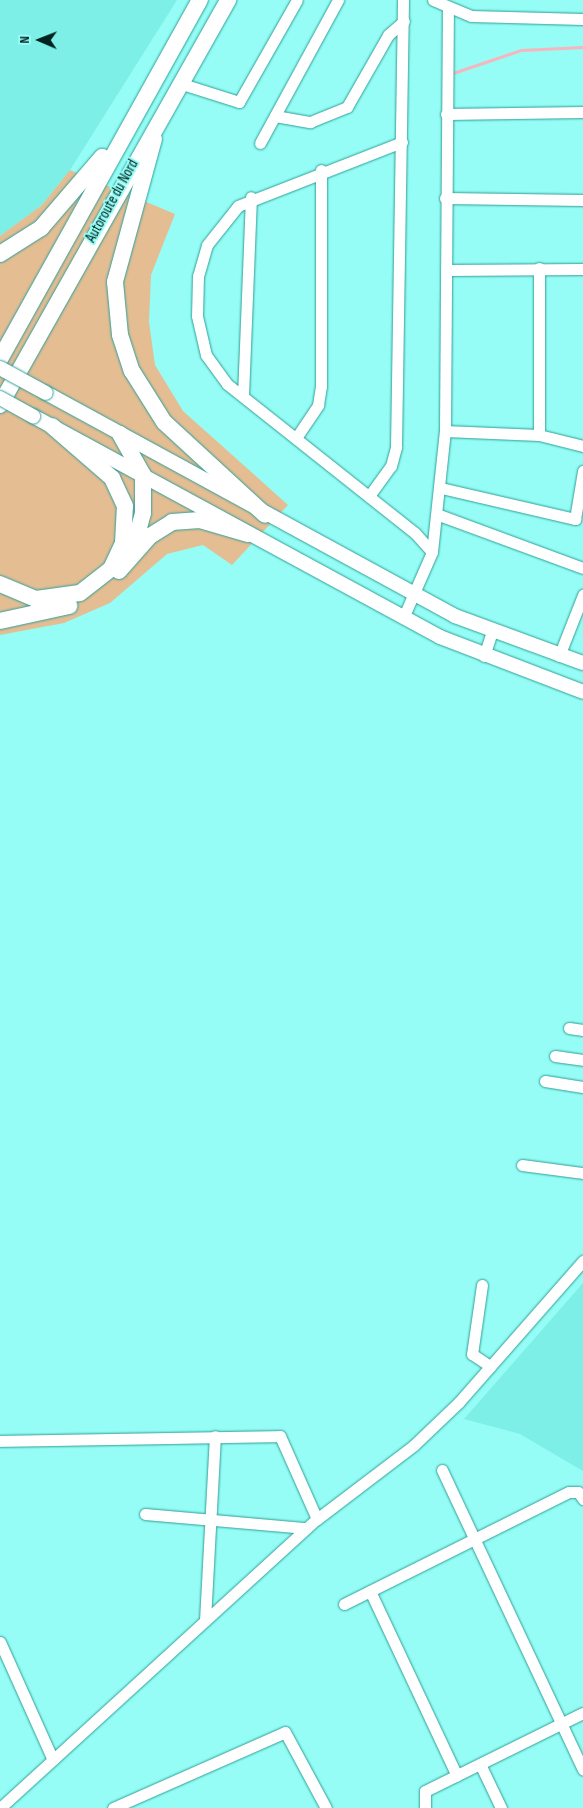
<!DOCTYPE html>
<style>
body{margin:0}
#map{position:relative;width:583px;height:1808px;overflow:hidden;background:#95fdf5;font-family:"Sofia Sans Condensed",sans-serif}
div>[style]{position:absolute}
.built>*{inset:0;background:#7defe7}
.green>*{inset:0;background:#e4bd93}
.stream>*{height:3px;margin:-1.5px;padding:0 1.5px;transform-origin:1.5px;border-radius:1.5px;background:#f7b5be}
.roads{filter:drop-shadow(0 0 1px #30a099) drop-shadow(0 0 1px #30a099)}
.minor>*{height:11px;margin:-5.5px;padding:0 5.5px;transform-origin:5.5px;border-radius:5.5px;background:#fff}
.major>*{height:14px;margin:-7px;padding:0 7px;transform-origin:7px;border-radius:7px;background:#fff}
.highway>*{height:16px;margin:-8px;padding:0 8px;transform-origin:8px;border-radius:8px;background:#fff}
.bridges{filter:drop-shadow(0 0 1px #30a099) drop-shadow(0 0 1px #30a099)}
.major-bridge>*{height:14px;margin:-7px;padding:0 7px;transform-origin:7px;border-radius:7px;background:#fff}
span{translate:-50% -50%;white-space:nowrap;text-align:center;line-height:1.15;-webkit-text-stroke:4px #95fdf5;paint-order:stroke}
.street-label{font-size:15px;color:#012321}
.north{position:absolute;left:15px;top:15px;width:50px;height:50px;-webkit-text-stroke:4px #95fdf5;paint-order:stroke;rotate:271deg;font-size:14px;font-weight:700;line-height:20px;text-align:center;color:#012321}
.north::after{content:'';display:block;margin:auto;width:18px;height:22px;background:#012321;clip-path:polygon(50% 0,100% 100%,50% 72%,0 100%)}
</style>
<div id="map">
<div class="built">
<div style="clip-path:polygon(0 0,177px 0,70px 170px,42px 205px,0 236px)"></div>
<div style="clip-path:polygon(583px 1283px,583px 1471px,520px 1434px,464px 1419px)"></div>
</div>
<div class="green">
<div style="clip-path:polygon(70px 170px,175px 214px,151px 275px,149px 322px,155px 365px,183px 411px,288px 505px,232px 565px,203px 545px,167px 554px,110px 603px,64px 623px,0 635px,0 236px,42px 205px)"></div>
</div>
<div class="stream">
<div style="left:453px;top:73px;width:72px;rotate:-18.7deg"></div>
<div style="left:521px;top:50px;width:62px;rotate:-2.8deg"></div>
</div>
<div class="roads">
<div class="minor">
<div style="left:433px;top:0;width:41px;rotate:22.8deg"></div>
<div style="left:471px;top:16px;width:112px;rotate:1.5deg"></div>
<div style="left:179px;top:83px;width:63px;rotate:17.6deg"></div>
<div style="left:239px;top:102px;width:117px;rotate:-60.4deg"></div>
<div style="left:446px;top:114px;width:137px;rotate:-0.8deg"></div>
<div style="left:275px;top:116px;width:36px;rotate:10deg"></div>
<div style="left:310px;top:122px;width:40px;rotate:-22deg"></div>
<div style="left:347px;top:107px;width:83px;rotate:-60.3deg"></div>
<div style="left:388px;top:35px;width:21px;rotate:-41deg"></div>
<div style="left:402px;top:142px;width:176px;rotate:158.7deg"></div>
<div style="left:238px;top:206px;width:50px;rotate:128.5deg"></div>
<div style="left:207px;top:245px;width:32px;rotate:106deg"></div>
<div style="left:198px;top:276px;width:40px;rotate:91.4deg"></div>
<div style="left:197px;top:316px;width:40px;rotate:77deg"></div>
<div style="left:206px;top:355px;width:36px;rotate:54deg"></div>
<div style="left:227px;top:384px;width:240px;rotate:38.4deg"></div>
<div style="left:415px;top:533px;width:25px;rotate:48deg"></div>
<div style="left:432px;top:552px;width:72px;rotate:113.7deg"></div>
<div style="left:260px;top:143px;width:163px;rotate:-61.4deg"></div>
<div style="left:445px;top:198px;width:138px;rotate:0.8deg"></div>
<div style="left:446px;top:270px;width:137px;rotate:-0.4deg"></div>
<div style="left:243px;top:396px;width:199px;rotate:-87.7deg"></div>
<div style="left:445px;top:431px;width:94px;rotate:2.4deg"></div>
<div style="left:539px;top:435px;width:45px;rotate:14deg"></div>
<div style="left:539px;top:435px;width:167px;rotate:-90deg"></div>
<div style="left:296px;top:438px;width:40px;rotate:-56deg"></div>
<div style="left:318px;top:405px;width:19px;rotate:-81deg"></div>
<div style="left:321px;top:386px;width:216px;rotate:-90deg"></div>
<div style="left:441px;top:488px;width:138px;rotate:13deg"></div>
<div style="left:575px;top:519px;width:49px;rotate:-80.5deg"></div>
<div style="left:369px;top:496px;width:37px;rotate:-54deg"></div>
<div style="left:391px;top:466px;width:20px;rotate:-75deg"></div>
<div style="left:396px;top:447px;width:447px;rotate:-89.1deg"></div>
<div style="left:439px;top:515px;width:153px;rotate:20.2deg"></div>
<div style="left:432px;top:552px;width:122px;rotate:-83.9deg"></div>
<div style="left:445px;top:431px;width:424px;rotate:-89.6deg"></div>
<div style="left:484px;top:656px;width:25px;rotate:-72deg"></div>
<div style="left:559px;top:656px;width:66px;rotate:-68.5deg"></div>
<div style="left:569px;top:1028px;width:14px;rotate:8deg"></div>
<div style="left:555px;top:1056px;width:28px;rotate:8deg"></div>
<div style="left:545px;top:1081px;width:38px;rotate:9deg"></div>
<div style="left:522px;top:1165px;width:62px;rotate:7.5deg"></div>
<div style="left:482px;top:1285px;width:70px;rotate:98.2deg"></div>
<div style="left:472px;top:1354px;width:22px;rotate:34deg"></div>
<div style="left:0;top:1441px;width:280px;rotate:-1deg"></div>
<div style="left:280px;top:1436px;width:91px;rotate:66deg"></div>
<div style="left:442px;top:1470px;width:331px;rotate:64.8deg"></div>
<div style="left:145px;top:1514px;width:162px;rotate:5deg"></div>
<div style="left:370px;top:1591px;width:204px;rotate:64.8deg"></div>
<div style="left:344px;top:1604px;width:251px;rotate:-26.5deg"></div>
<div style="left:569px;top:1492px;width:9px"></div>
<div style="left:578px;top:1492px;width:9px;rotate:54deg"></div>
<div style="left:205px;top:1620px;width:184px;rotate:-86.9deg"></div>
<div style="left:0;top:1642px;width:129px;rotate:65.8deg"></div>
<div style="left:480px;top:1764px;width:49px;rotate:64.5deg"></div>
<div style="left:0;top:1808px;width:429px;rotate:-42.4deg"></div>
<div style="left:317px;top:1519px;width:122px;rotate:-37.3deg"></div>
<div style="left:414px;top:1445px;width:62px;rotate:-43.7deg"></div>
<div style="left:459px;top:1402px;width:188px;rotate:-48.7deg"></div>
<div style="left:113px;top:1808px;width:188px;rotate:-23.8deg"></div>
<div style="left:285px;top:1732px;width:86px;rotate:61.7deg"></div>
<div style="left:425px;top:1808px;width:17px;rotate:-90deg"></div>
<div style="left:425px;top:1791px;width:176px;rotate:-26.3deg"></div>
</div>
<div class="major">
<div style="left:46px;top:393px;width:466px;rotate:28.6deg"></div>
<div style="left:455px;top:616px;width:136px;rotate:20.2deg"></div>
<div style="left:33px;top:416px;width:463px;rotate:28.5deg"></div>
<div style="left:440px;top:637px;width:153px;rotate:21deg"></div>
</div>
<div class="highway">
<div style="left:154px;top:139px;width:148px;rotate:105.3deg"></div>
<div style="left:115px;top:282px;width:53px;rotate:84.6deg"></div>
<div style="left:120px;top:335px;width:38px;rotate:72deg"></div>
<div style="left:132px;top:371px;width:60px;rotate:57.9deg"></div>
<div style="left:164px;top:422px;width:137px;rotate:42.6deg"></div>
<div style="left:0;top:254px;width:49px;rotate:-32.4deg"></div>
<div style="left:41px;top:228px;width:94px;rotate:-49.3deg"></div>
<div style="left:0;top:359px;width:411px;rotate:-60.9deg"></div>
<div style="left:0;top:405px;width:465px;rotate:-60.6deg"></div>
<div style="left:120px;top:434px;width:47px;rotate:60.7deg"></div>
<div style="left:143px;top:475px;width:38px;rotate:90deg"></div>
<div style="left:143px;top:513px;width:39px;rotate:105deg"></div>
<div style="left:119px;top:571px;width:47px;rotate:-48.5deg"></div>
<div style="left:150px;top:536px;width:26px;rotate:-32deg"></div>
<div style="left:172px;top:522px;width:28px;rotate:-4deg"></div>
<div style="left:200px;top:520px;width:50px;rotate:16.3deg"></div>
<div style="left:0;top:584px;width:39px;rotate:23deg"></div>
<div style="left:36px;top:599px;width:44px;rotate:-7.8deg"></div>
<div style="left:80px;top:593px;width:39px;rotate:-38deg"></div>
<div style="left:111px;top:569px;width:29px;rotate:-65deg"></div>
<div style="left:123px;top:543px;width:37px;rotate:-87deg"></div>
<div style="left:125px;top:506px;width:31px;rotate:-115deg"></div>
<div style="left:112px;top:478px;width:79px;rotate:-139.1deg"></div>
<div style="left:0;top:621px;width:71px;rotate:-12.3deg"></div>
</div>
</div>
<div class="bridges">
<div class="major-bridge">
<div style="left:0;top:368px;width:52px;rotate:28.5deg"></div>
<div style="left:0;top:398px;width:38px;rotate:29deg"></div>
</div>
</div>
<div class="street-label">
<span style="left:112px;top:201px;rotate:-61deg">Autoroute du Nord</span>
</div>
<div class="north">N</div>
</div>
